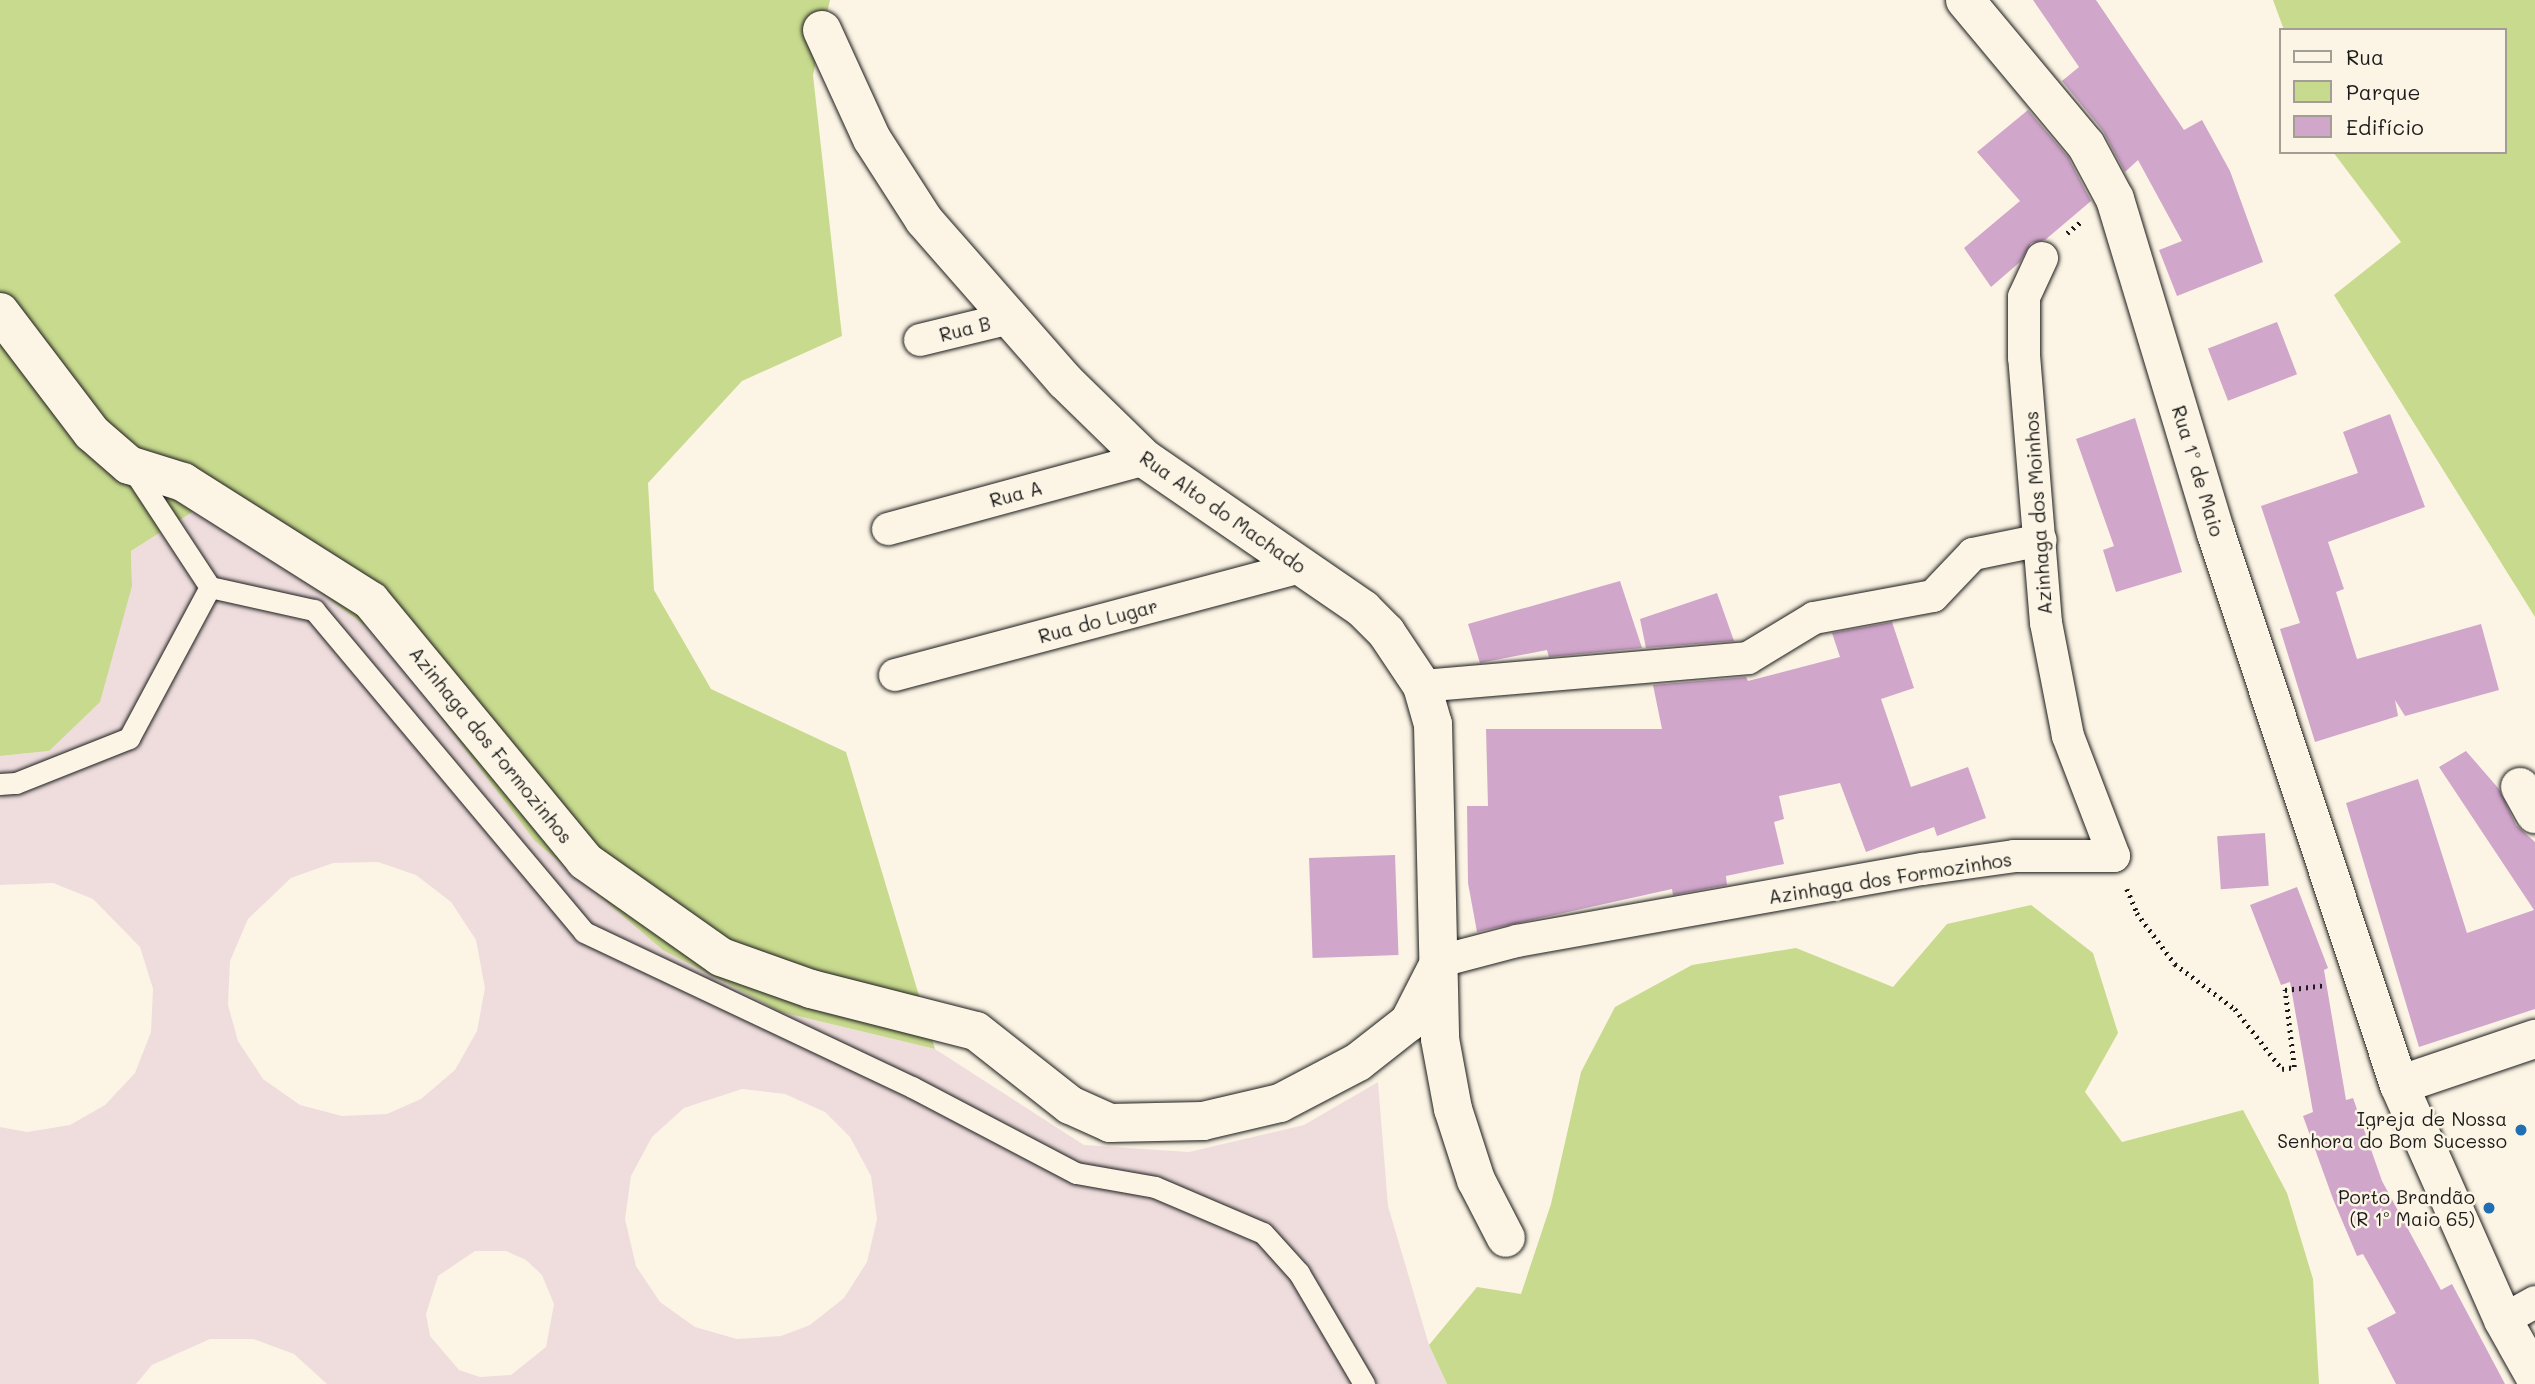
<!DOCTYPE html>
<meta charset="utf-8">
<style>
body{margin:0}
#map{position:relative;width:2535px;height:1384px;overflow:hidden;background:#fcf5e5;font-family:Mali,sans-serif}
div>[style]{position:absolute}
.built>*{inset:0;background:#efdddd}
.green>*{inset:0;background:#c8da8e}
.building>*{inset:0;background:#d0a6ca;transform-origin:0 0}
.path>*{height:4.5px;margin-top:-2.25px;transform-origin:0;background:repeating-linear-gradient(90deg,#1c1c1c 0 2px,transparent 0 7px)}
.roads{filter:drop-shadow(0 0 2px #1c1c1c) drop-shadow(0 0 2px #1c1c1c)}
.service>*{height:21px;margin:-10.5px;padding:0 10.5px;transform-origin:10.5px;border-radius:10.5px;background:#fcf5e5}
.pedestrian>*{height:32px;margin:-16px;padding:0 16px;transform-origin:16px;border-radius:16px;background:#fcf5e5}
.minor>*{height:38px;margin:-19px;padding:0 19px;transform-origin:19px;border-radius:19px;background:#fcf5e5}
.dots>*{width:19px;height:19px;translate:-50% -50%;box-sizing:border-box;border:4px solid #fcf5e5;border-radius:50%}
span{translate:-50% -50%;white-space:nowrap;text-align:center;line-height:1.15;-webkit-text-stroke:5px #fcf5e5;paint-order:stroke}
.street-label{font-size:19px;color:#1c1c1c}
.poi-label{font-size:19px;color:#1c1c1c}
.right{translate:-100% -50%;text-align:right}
.legend{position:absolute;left:2279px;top:28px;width:228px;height:126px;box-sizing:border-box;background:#fcf5e5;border:2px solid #a29e95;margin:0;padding:9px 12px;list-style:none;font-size:21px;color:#1c1c1c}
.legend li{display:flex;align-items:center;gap:14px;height:35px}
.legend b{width:35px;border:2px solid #a29e95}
</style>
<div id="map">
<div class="built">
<div style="clip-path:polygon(evenodd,203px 504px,379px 636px,781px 1012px,935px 1049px,1084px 1145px,1189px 1152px,1304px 1125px,1378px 1082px,1388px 1206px,1429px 1345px,1447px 1384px,327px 1384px,294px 1354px,253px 1339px,210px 1339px,152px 1365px,136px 1384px,0 1384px,0 1127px,27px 1132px,70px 1125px,105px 1105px,135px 1073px,151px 1032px,153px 989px,140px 947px,93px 899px,53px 883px,0 885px,0 756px,49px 751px,132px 586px,131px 551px,203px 504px,378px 862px,416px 875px,451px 902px,476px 940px,485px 988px,477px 1031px,455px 1070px,421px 1099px,387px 1114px,342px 1116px,300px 1105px,263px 1079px,238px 1041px,228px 1005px,230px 961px,248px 919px,291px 878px,333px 863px,378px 862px,203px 504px,742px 1089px,785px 1094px,825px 1112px,850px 1137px,871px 1176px,877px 1219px,867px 1262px,844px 1298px,810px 1325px,781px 1336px,737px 1339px,695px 1327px,660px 1302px,636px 1266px,625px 1219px,631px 1176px,652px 1137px,684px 1108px,742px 1089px,203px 504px,475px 1251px,506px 1251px,526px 1260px,542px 1275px,554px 1304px,546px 1347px,511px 1375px,480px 1377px,459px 1370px,430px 1336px,426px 1314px,438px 1276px,475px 1251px)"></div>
</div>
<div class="green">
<div style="clip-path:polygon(0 0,830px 0,813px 75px,842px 336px,742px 381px,648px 483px,654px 590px,711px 689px,846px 752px,935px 1049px,781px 1012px,663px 950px,535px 841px,379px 636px,203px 505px,131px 551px,132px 586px,100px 702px,49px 751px,0 756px)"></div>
<div style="clip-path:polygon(2273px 0,2535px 0,2535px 617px,2334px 295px,2401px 242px,2333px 152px,2505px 152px,2505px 30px,2284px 30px)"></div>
<div style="clip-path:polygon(2031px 905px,2093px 953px,2118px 1033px,2085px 1092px,2122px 1142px,2243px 1110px,2287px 1193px,2313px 1279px,2319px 1384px,1447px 1384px,1429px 1345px,1477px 1287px,1521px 1294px,1551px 1204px,1581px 1072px,1615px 1007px,1692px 965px,1796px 948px,1893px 987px,1947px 924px)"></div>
</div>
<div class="building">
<div style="clip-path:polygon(2033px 0,2096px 0,2184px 130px,2202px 120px,2230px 171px,2263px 262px,2177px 296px,2159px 250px,2182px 241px,2138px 160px,2125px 172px,2103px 131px,2062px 81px,2079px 67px)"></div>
<div style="clip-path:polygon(2028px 110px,2068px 157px,2091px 201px,2045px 240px,2031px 243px,2020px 262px,1991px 287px,1964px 248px,2020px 201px,1977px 152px)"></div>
<div style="left:2277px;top:322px;width:56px;height:74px;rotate:69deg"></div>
<div style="clip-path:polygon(2390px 414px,2425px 507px,2328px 542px,2344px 589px,2336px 592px,2357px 659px,2481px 624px,2499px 690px,2405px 716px,2395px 700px,2398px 716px,2315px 742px,2280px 629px,2300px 623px,2261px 506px,2358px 473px,2343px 432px)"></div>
<div style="clip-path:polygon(2135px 418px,2182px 572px,2116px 592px,2103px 550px,2114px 546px,2076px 439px)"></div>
<div style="clip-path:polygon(1620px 581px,1642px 648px,1549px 657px,1547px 650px,1480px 663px,1468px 624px)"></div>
<div style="clip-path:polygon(1717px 593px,1734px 641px,1646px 648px,1640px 619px)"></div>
<div style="clip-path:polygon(1892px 622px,1914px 688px,1881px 699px,1911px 787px,1968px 767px,1986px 818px,1937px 836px,1934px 827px,1866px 852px,1840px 783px,1779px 796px,1784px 819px,1774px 822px,1784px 864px,1726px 876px,1727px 885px,1673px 895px,1672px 889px,1477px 932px,1468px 883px,1467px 806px,1488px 806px,1486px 729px,1662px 729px,1653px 685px,1746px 677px,1748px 681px,1840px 657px,1832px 633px)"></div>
<div style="clip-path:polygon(2466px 751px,2499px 789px,2516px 825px,2535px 842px,2535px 1009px,2419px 1047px,2346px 803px,2418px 779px,2467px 933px,2534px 910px,2439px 767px)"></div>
<div style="left:2265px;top:833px;width:53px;height:48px;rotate:86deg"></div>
<div style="left:1395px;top:855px;width:100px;height:86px;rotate:88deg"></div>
<div style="clip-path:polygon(2297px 887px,2328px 968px,2324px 970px,2346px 1100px,2353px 1098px,2382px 1181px,2441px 1290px,2452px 1284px,2505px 1384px,2396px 1384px,2367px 1328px,2396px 1313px,2363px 1254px,2357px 1256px,2333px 1199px,2303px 1116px,2313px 1112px,2290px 982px,2281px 985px,2250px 905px)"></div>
</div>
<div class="path">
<div style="left:2067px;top:233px;width:19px;rotate:-39deg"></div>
<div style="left:2127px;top:889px;width:26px;rotate:67deg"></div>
<div style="left:2137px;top:913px;width:64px;rotate:53.3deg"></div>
<div style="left:2175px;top:964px;width:75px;rotate:36.9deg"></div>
<div style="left:2235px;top:1009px;width:76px;rotate:51.9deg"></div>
<div style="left:2282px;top:1069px;width:12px;rotate:-9deg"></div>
<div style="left:2294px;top:1067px;width:78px;rotate:-96.7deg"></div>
<div style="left:2285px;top:990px;width:38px;rotate:-7deg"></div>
</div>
<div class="roads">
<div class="service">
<div style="left:133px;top:470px;width:140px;rotate:56.7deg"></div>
<div style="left:210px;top:587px;width:107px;rotate:12.5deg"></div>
<div style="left:314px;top:610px;width:420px;rotate:50deg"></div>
<div style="left:584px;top:932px;width:363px;rotate:25.3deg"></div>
<div style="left:912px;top:1087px;width:185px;rotate:27.7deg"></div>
<div style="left:1076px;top:1173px;width:80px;rotate:10deg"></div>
<div style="left:1155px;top:1187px;width:117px;rotate:23.1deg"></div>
<div style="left:1263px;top:1233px;width:54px;rotate:48deg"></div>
<div style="left:1299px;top:1273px;width:129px;rotate:59.6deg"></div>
<div style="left:0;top:784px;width:16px;rotate:-4deg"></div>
<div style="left:16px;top:783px;width:122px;rotate:-21.7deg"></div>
<div style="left:129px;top:738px;width:171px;rotate:-61.8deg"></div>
</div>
<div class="pedestrian">
<div style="left:920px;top:340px;width:93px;rotate:-13.7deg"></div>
<div style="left:888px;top:529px;width:266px;rotate:-15.2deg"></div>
<div style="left:895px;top:675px;width:420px;rotate:-14.9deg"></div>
<div style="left:1422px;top:686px;width:327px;rotate:-4.9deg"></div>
<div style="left:1748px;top:658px;width:77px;rotate:-31.2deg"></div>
<div style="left:1814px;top:618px;width:121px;rotate:-10.5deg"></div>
<div style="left:1933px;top:596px;width:58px;rotate:-46.4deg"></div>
<div style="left:1973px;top:554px;width:69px;rotate:-11.6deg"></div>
<div style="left:1437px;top:962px;width:83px;rotate:-14.7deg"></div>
<div style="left:1517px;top:941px;width:412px;rotate:-10.1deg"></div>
<div style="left:1923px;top:869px;width:92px;rotate:-8.1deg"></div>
<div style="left:2014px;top:856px;width:100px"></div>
<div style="left:2114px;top:856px;width:129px;rotate:-111deg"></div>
<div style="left:2068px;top:736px;width:115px;rotate:-101deg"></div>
<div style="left:2046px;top:623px;width:266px;rotate:-94.7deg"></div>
<div style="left:2024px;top:358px;width:61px;rotate:-90deg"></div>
<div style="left:2024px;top:297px;width:43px;rotate:-65.2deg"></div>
<div style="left:2503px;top:1320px;width:37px;rotate:-29deg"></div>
</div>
<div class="minor">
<div style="left:1965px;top:0;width:189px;rotate:50.2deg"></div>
<div style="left:2086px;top:145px;width:61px;rotate:61.8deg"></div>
<div style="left:2115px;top:199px;width:349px;rotate:73.2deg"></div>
<div style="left:2216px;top:533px;width:582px;rotate:71.66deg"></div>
<div style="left:2399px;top:1085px;width:257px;rotate:66.1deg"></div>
<div style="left:2503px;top:1320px;width:65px;rotate:60.7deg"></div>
<div style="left:822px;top:30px;width:120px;rotate:65.4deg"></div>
<div style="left:872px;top:139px;width:96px;rotate:57.3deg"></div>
<div style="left:924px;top:220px;width:214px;rotate:48.8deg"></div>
<div style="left:1065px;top:381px;width:112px;rotate:44.3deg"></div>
<div style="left:1145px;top:459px;width:265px;rotate:34.5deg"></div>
<div style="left:1363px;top:609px;width:33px;rotate:45deg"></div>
<div style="left:1386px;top:632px;width:65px;rotate:56.3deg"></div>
<div style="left:1422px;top:686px;width:40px;rotate:74deg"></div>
<div style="left:1433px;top:724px;width:315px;rotate:88.7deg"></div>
<div style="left:1440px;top:1039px;width:71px;rotate:79.5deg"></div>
<div style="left:1453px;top:1109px;width:75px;rotate:72.1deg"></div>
<div style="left:1476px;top:1180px;width:65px;rotate:62.7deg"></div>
<div style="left:0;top:312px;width:152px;rotate:52.8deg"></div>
<div style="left:92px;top:433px;width:49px;rotate:40.9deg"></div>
<div style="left:129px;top:465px;width:57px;rotate:17.5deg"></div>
<div style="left:183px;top:482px;width:222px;rotate:32.3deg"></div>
<div style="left:371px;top:601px;width:337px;rotate:50.5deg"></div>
<div style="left:585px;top:861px;width:166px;rotate:35.2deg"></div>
<div style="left:721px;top:957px;width:96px;rotate:19.6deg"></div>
<div style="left:811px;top:989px;width:170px;rotate:14.3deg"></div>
<div style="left:976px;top:1031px;width:120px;rotate:38.2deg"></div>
<div style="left:1070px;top:1105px;width:44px;rotate:24.2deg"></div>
<div style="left:1110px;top:1123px;width:93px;rotate:-1.2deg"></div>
<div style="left:1203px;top:1121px;width:79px;rotate:-13.2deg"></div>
<div style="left:1280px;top:1103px;width:88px;rotate:-27.7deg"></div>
<div style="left:1358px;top:1062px;width:65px;rotate:-38.1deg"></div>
<div style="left:1409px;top:1022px;width:59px;rotate:-63deg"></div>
<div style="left:2520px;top:787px;width:31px;rotate:61deg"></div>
<div style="left:2399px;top:1085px;width:144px;rotate:-18.7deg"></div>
</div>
</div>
<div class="dots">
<div style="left:2521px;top:1130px;background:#1f6fb2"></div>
<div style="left:2489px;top:1208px;background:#1f6fb2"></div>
</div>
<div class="street-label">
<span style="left:965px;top:329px;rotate:-14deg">Rua B</span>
<span style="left:2198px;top:471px;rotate:73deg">Rua 1º de Maio</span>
<span style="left:1016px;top:494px;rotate:-15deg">Rua A</span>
<span style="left:1223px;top:512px;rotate:35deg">Rua Alto do Machado</span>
<span style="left:2038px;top:513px;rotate:-94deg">Azinhaga dos Moinhos</span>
<span style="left:1098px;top:621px;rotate:-15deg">Rua do Lugar</span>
<span style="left:491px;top:745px;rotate:51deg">Azinhaga dos Formozinhos</span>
<span style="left:1890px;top:878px;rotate:-9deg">Azinhaga dos Formozinhos</span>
</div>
<div class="poi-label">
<span class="right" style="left:2507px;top:1130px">Igreja de Nossa<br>Senhora do Bom Sucesso</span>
<span class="right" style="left:2475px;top:1208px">Porto Brandão<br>(R 1º Maio 65)</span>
</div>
<ul class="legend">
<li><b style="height:9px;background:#fcf5e5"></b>Rua</li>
<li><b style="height:19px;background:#c8da8e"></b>Parque</li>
<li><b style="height:19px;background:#d0a6ca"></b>Edifício</li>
</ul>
</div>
